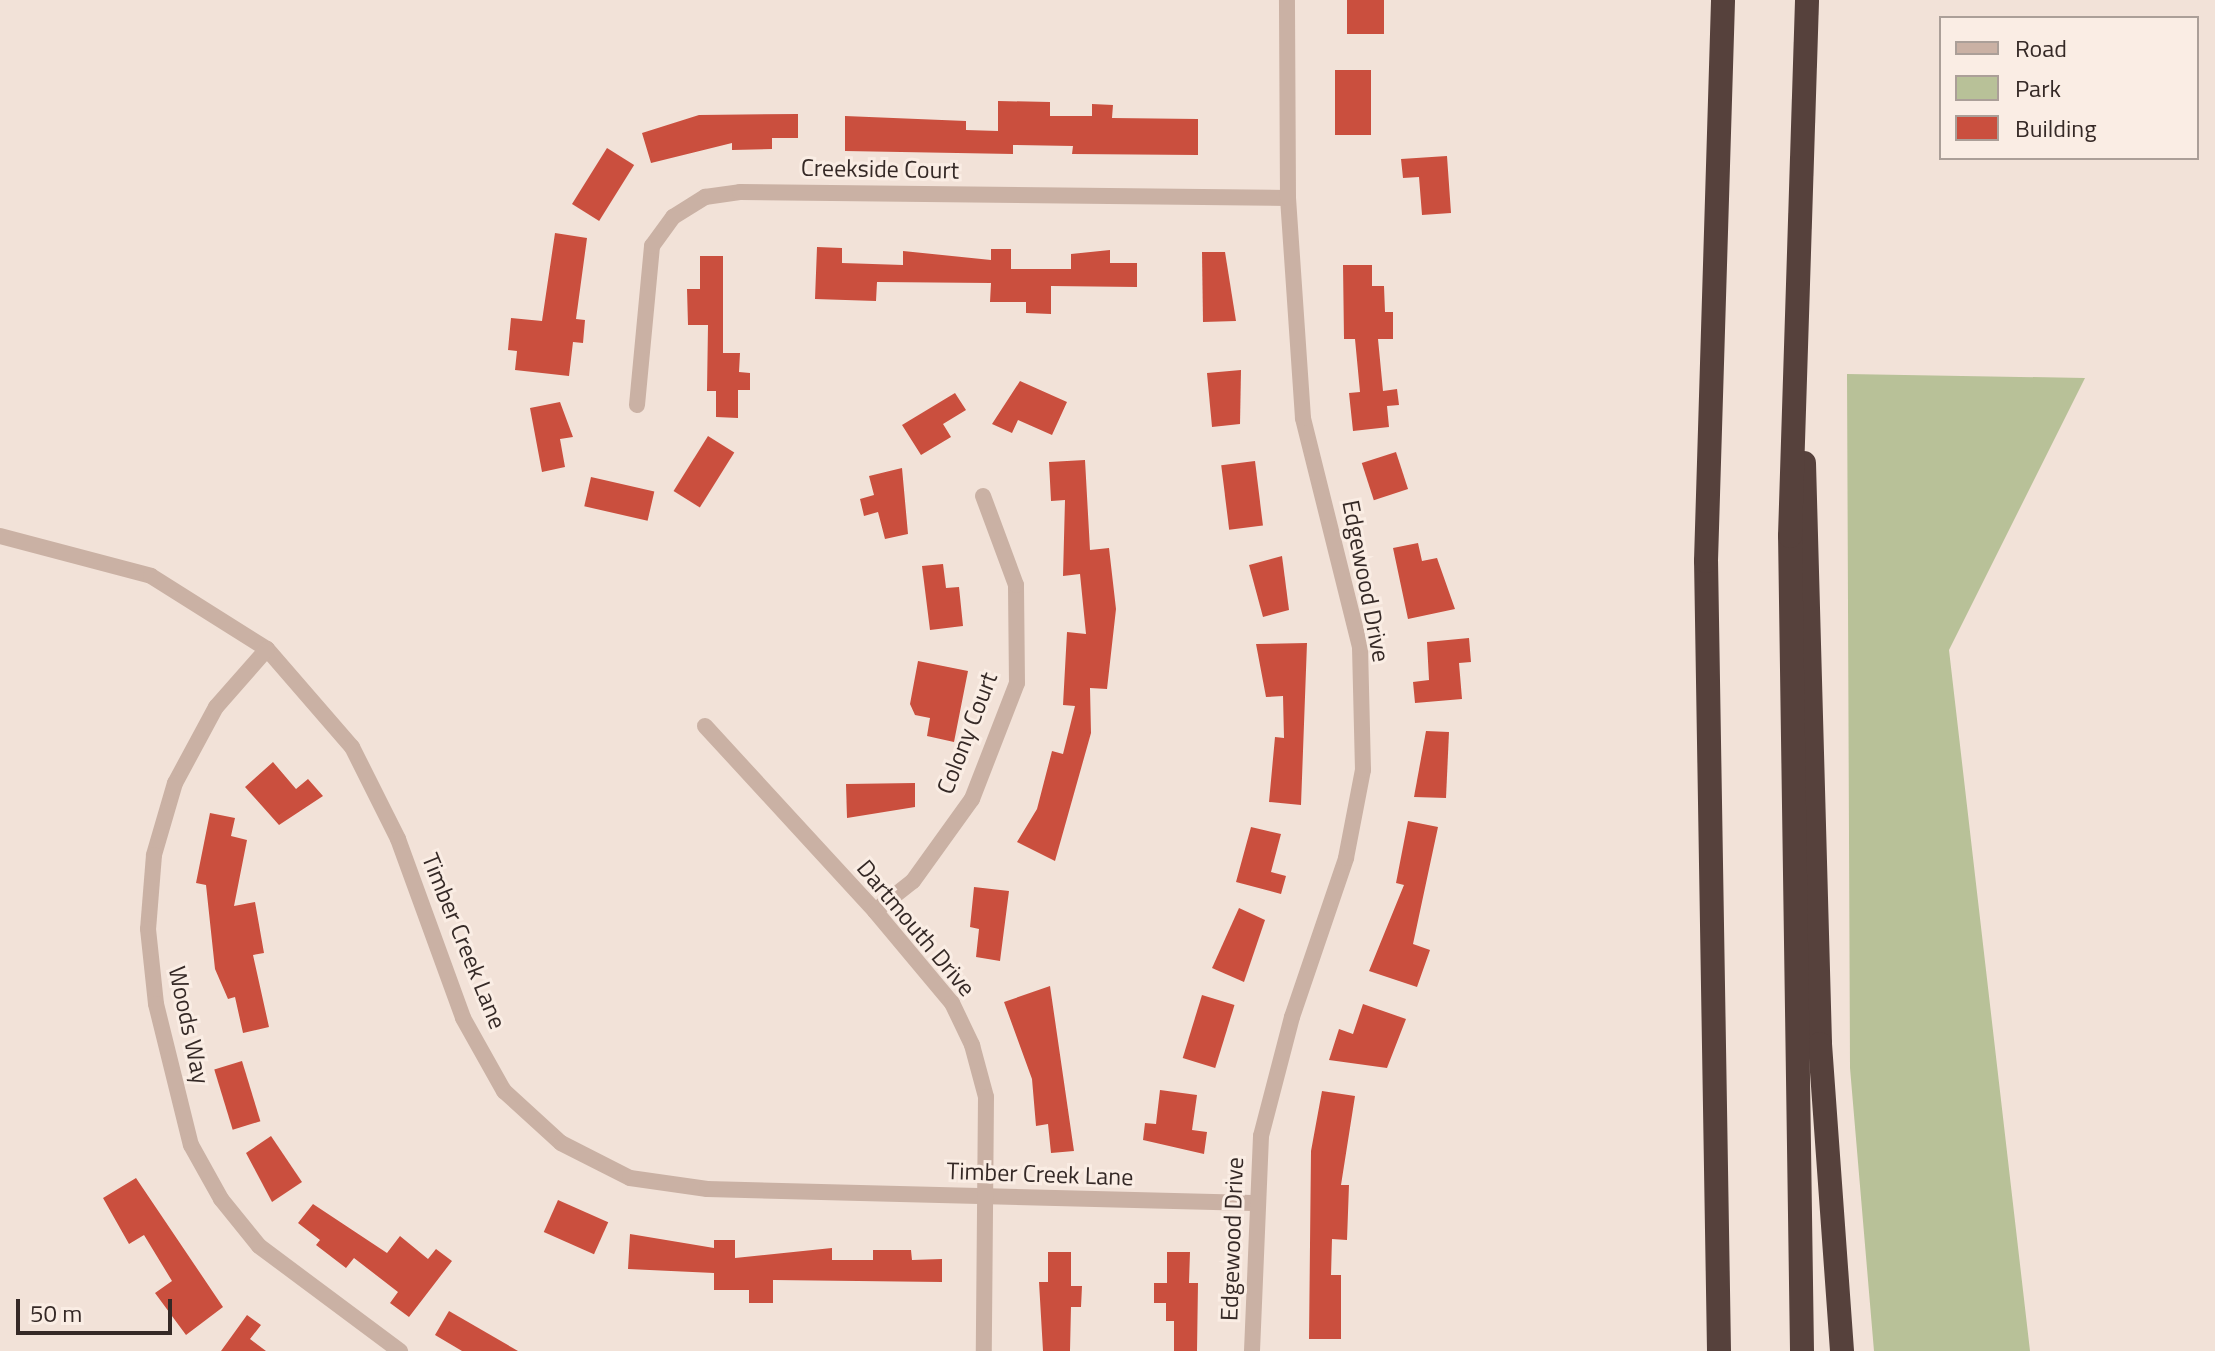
<!DOCTYPE html>
<style>
body{margin:0}
#map{position:relative;width:2215px;height:1351px;overflow:hidden;background:#f2e2d8;font-family:"Titillium Web",sans-serif}
div>[style]{position:absolute}
.green>*{inset:0;background:#b8c198}
.building>*{inset:0;background:#ca4f3e;transform-origin:0 0}
.street>*{height:16px;margin:-8px;padding:0 8px;transform-origin:8px;border-radius:8px;background:#cab1a4}
.highway>*{height:24px;margin:-12px;padding:0 12px;transform-origin:12px;border-radius:12px;background:#56413c}
span{translate:-50% -50%;white-space:nowrap;text-align:center;line-height:1.15;-webkit-text-stroke:6px #faede4;paint-order:stroke}
.street-label{font-size:24px;color:#352926}
.legend{position:absolute;left:1939px;top:16px;width:260px;height:144px;box-sizing:border-box;background:#faede4;border:2px solid #ab9f98;margin:0;padding:10px 14px;list-style:none;font-size:24px;color:#352926}
.legend li{display:flex;align-items:center;gap:16px;height:40px}
.legend b{width:40px;border:2px solid #ab9f98}
.scale{position:absolute;left:16px;top:1299px;width:156px;height:36px;box-sizing:border-box;border:4px solid #352926;border-top:0;padding-left:10px;font-size:24px;line-height:28px;white-space:nowrap;color:#352926;-webkit-text-stroke:6px #faede4;paint-order:stroke}
</style>
<div id="map">
<div class="green">
<div style="clip-path:polygon(1847px 374px,2085px 378px,1949px 650px,2030px 1351px,1874px 1351px,1850px 1068px)"></div>
</div>
<div class="building">
<div style="left:1347px;top:0;width:37px;height:34px"></div>
<div style="left:1335px;top:70px;width:36px;height:65px"></div>
<div style="clip-path:polygon(998px 101px,1050px 102px,1050px 116px,1092px 116px,1092px 104px,1113px 105px,1112px 118px,1198px 119px,1198px 155px,1072px 154px,1073px 146px,1013px 145px,1013px 154px,845px 151px,845px 116px,966px 121px,966px 130px,998px 131px)"></div>
<div style="clip-path:polygon(798px 114px,798px 138px,772px 138px,772px 149px,732px 150px,732px 143px,651px 163px,642px 133px,699px 115px)"></div>
<div style="left:607px;top:148px;width:32px;height:66px;rotate:32deg"></div>
<div style="clip-path:polygon(1447px 156px,1451px 213px,1422px 215px,1419px 177px,1403px 178px,1401px 159px)"></div>
<div style="clip-path:polygon(555px 233px,587px 238px,576px 319px,585px 320px,583px 343px,573px 342px,569px 376px,515px 370px,517px 351px,508px 350px,511px 318px,542px 321px)"></div>
<div style="clip-path:polygon(817px 247px,842px 248px,842px 263px,903px 265px,903px 251px,991px 260px,991px 249px,1011px 249px,1011px 269px,1071px 269px,1071px 254px,1110px 250px,1110px 263px,1137px 263px,1137px 287px,1051px 286px,1051px 314px,1026px 313px,1026px 302px,990px 302px,991px 283px,877px 282px,876px 301px,815px 299px)"></div>
<div style="clip-path:polygon(1202px 252px,1225px 252px,1236px 321px,1203px 322px)"></div>
<div style="clip-path:polygon(700px 256px,723px 256px,723px 353px,740px 353px,739px 372px,750px 373px,750px 390px,738px 390px,738px 418px,716px 417px,716px 391px,707px 391px,708px 325px,688px 325px,687px 289px,700px 289px)"></div>
<div style="clip-path:polygon(1343px 265px,1372px 265px,1372px 286px,1384px 286px,1385px 312px,1393px 312px,1393px 339px,1378px 339px,1383px 391px,1397px 389px,1399px 405px,1387px 406px,1389px 427px,1353px 431px,1349px 393px,1360px 392px,1355px 339px,1344px 339px)"></div>
<div style="clip-path:polygon(1241px 370px,1240px 424px,1212px 427px,1207px 373px)"></div>
<div style="clip-path:polygon(1020px 381px,1067px 402px,1052px 435px,1018px 420px,1012px 433px,992px 424px)"></div>
<div style="clip-path:polygon(955px 393px,966px 410px,943px 424px,951px 437px,921px 455px,902px 425px)"></div>
<div style="clip-path:polygon(560px 402px,573px 437px,560px 439px,565px 467px,542px 472px,530px 408px)"></div>
<div style="left:708px;top:436px;width:31px;height:65px;rotate:32deg"></div>
<div style="left:1396px;top:452px;width:39px;height:36px;rotate:72deg"></div>
<div style="clip-path:polygon(1085px 460px,1090px 550px,1109px 548px,1116px 609px,1107px 689px,1090px 688px,1091px 733px,1055px 861px,1017px 842px,1037px 809px,1052px 751px,1063px 754px,1075px 706px,1063px 705px,1067px 632px,1086px 634px,1080px 574px,1063px 576px,1065px 500px,1051px 501px,1049px 462px)"></div>
<div style="left:1255px;top:461px;width:65px;height:34px;rotate:83deg"></div>
<div style="clip-path:polygon(902px 468px,908px 534px,885px 539px,878px 512px,864px 516px,860px 499px,874px 495px,869px 476px)"></div>
<div style="left:591px;top:477px;width:65px;height:30px;rotate:13deg"></div>
<div style="clip-path:polygon(1418px 543px,1422px 561px,1437px 558px,1455px 609px,1408px 619px,1393px 548px)"></div>
<div style="clip-path:polygon(1282px 556px,1289px 610px,1263px 617px,1249px 565px)"></div>
<div style="clip-path:polygon(943px 564px,946px 588px,959px 587px,963px 626px,930px 630px,922px 566px)"></div>
<div style="clip-path:polygon(1469px 638px,1471px 662px,1459px 663px,1462px 699px,1415px 703px,1413px 682px,1429px 680px,1427px 642px)"></div>
<div style="clip-path:polygon(1307px 643px,1301px 805px,1269px 802px,1275px 737px,1284px 738px,1283px 696px,1266px 697px,1256px 644px)"></div>
<div style="clip-path:polygon(918px 661px,968px 671px,954px 742px,927px 736px,930px 718px,915px 715px,910px 704px)"></div>
<div style="clip-path:polygon(1426px 731px,1449px 732px,1446px 798px,1414px 797px)"></div>
<div style="clip-path:polygon(273px 762px,296px 789px,308px 779px,323px 796px,279px 825px,245px 787px)"></div>
<div style="clip-path:polygon(915px 783px,915px 807px,847px 818px,846px 784px)"></div>
<div style="clip-path:polygon(210px 813px,235px 818px,231px 836px,247px 840px,234px 906px,255px 902px,264px 953px,253px 955px,269px 1027px,243px 1033px,235px 997px,228px 999px,215px 969px,206px 885px,196px 883px)"></div>
<div style="clip-path:polygon(1408px 821px,1438px 827px,1413px 944px,1430px 950px,1417px 987px,1369px 971px,1404px 885px,1396px 883px)"></div>
<div style="clip-path:polygon(1251px 827px,1281px 834px,1271px 872px,1286px 876px,1281px 894px,1236px 882px)"></div>
<div style="clip-path:polygon(974px 887px,1009px 891px,1000px 961px,976px 957px,979px 929px,970px 927px)"></div>
<div style="clip-path:polygon(1239px 908px,1265px 920px,1244px 982px,1212px 968px)"></div>
<div style="clip-path:polygon(1050px 986px,1074px 1151px,1051px 1153px,1048px 1124px,1036px 1126px,1032px 1079px,1004px 1002px)"></div>
<div style="left:1202px;top:995px;width:34px;height:66px;rotate:17deg"></div>
<div style="clip-path:polygon(1363px 1004px,1406px 1019px,1387px 1068px,1329px 1060px,1339px 1029px,1353px 1034px)"></div>
<div style="left:242px;top:1061px;width:63px;height:29px;rotate:73deg"></div>
<div style="clip-path:polygon(1160px 1090px,1197px 1095px,1192px 1130px,1207px 1132px,1204px 1154px,1143px 1140px,1145px 1123px,1156px 1124px)"></div>
<div style="clip-path:polygon(1322px 1091px,1355px 1096px,1341px 1185px,1349px 1185px,1347px 1240px,1332px 1239px,1331px 1275px,1341px 1275px,1341px 1339px,1309px 1339px,1311px 1151px)"></div>
<div style="clip-path:polygon(271px 1136px,302px 1182px,272px 1202px,246px 1153px)"></div>
<div style="clip-path:polygon(136px 1178px,223px 1307px,186px 1335px,155px 1293px,172px 1281px,144px 1235px,129px 1244px,103px 1198px)"></div>
<div style="left:558px;top:1200px;width:55px;height:35px;rotate:24deg"></div>
<div style="clip-path:polygon(313px 1204px,387px 1253px,400px 1236px,428px 1259px,436px 1249px,452px 1261px,409px 1317px,390px 1303px,398px 1292px,354px 1258px,346px 1268px,316px 1245px,320px 1240px,298px 1223px)"></div>
<div style="clip-path:polygon(630px 1234px,714px 1248px,714px 1240px,735px 1240px,735px 1258px,832px 1248px,832px 1260px,873px 1260px,873px 1250px,911px 1250px,912px 1260px,942px 1259px,942px 1282px,773px 1280px,773px 1303px,749px 1303px,749px 1290px,714px 1290px,714px 1273px,628px 1269px)"></div>
<div style="clip-path:polygon(1048px 1252px,1071px 1252px,1071px 1286px,1082px 1286px,1081px 1307px,1071px 1307px,1070px 1351px,1043px 1351px,1039px 1282px,1048px 1282px)"></div>
<div style="clip-path:polygon(1167px 1252px,1190px 1252px,1189px 1283px,1198px 1283px,1197px 1351px,1174px 1351px,1174px 1321px,1166px 1321px,1166px 1303px,1154px 1303px,1154px 1283px,1167px 1283px)"></div>
<div style="clip-path:polygon(449px 1311px,518px 1351px,462px 1351px,435px 1335px)"></div>
<div style="clip-path:polygon(247px 1315px,261px 1325px,250px 1339px,266px 1351px,221px 1351px)"></div>
</div>
<div class="street">
<div style="left:637px;top:405px;width:160px;rotate:-84.6deg"></div>
<div style="left:652px;top:246px;width:36px;rotate:-54deg"></div>
<div style="left:673px;top:217px;width:38px;rotate:-32deg"></div>
<div style="left:705px;top:197px;width:35px;rotate:-8deg"></div>
<div style="left:740px;top:192px;width:548px;rotate:0.63deg"></div>
<div style="left:0;top:536px;width:156px;rotate:14.8deg"></div>
<div style="left:151px;top:576px;width:137px;rotate:32.2deg"></div>
<div style="left:267px;top:649px;width:130px;rotate:49.1deg"></div>
<div style="left:352px;top:747px;width:103px;rotate:63.4deg"></div>
<div style="left:398px;top:839px;width:190px;rotate:70deg"></div>
<div style="left:463px;top:1018px;width:84px;rotate:60.7deg"></div>
<div style="left:504px;top:1091px;width:77px;rotate:42.4deg"></div>
<div style="left:561px;top:1143px;width:77px;rotate:26.9deg"></div>
<div style="left:630px;top:1178px;width:78px;rotate:8.1deg"></div>
<div style="left:707px;top:1189px;width:546px;rotate:1.47deg"></div>
<div style="left:267px;top:649px;width:77px;rotate:131.3deg"></div>
<div style="left:216px;top:707px;width:86px;rotate:118.3deg"></div>
<div style="left:175px;top:783px;width:75px;rotate:106.3deg"></div>
<div style="left:154px;top:855px;width:74px;rotate:94.6deg"></div>
<div style="left:148px;top:929px;width:75px;rotate:83.9deg"></div>
<div style="left:156px;top:1004px;width:145px;rotate:76.1deg"></div>
<div style="left:191px;top:1145px;width:62px;rotate:60.9deg"></div>
<div style="left:221px;top:1199px;width:60px;rotate:51deg"></div>
<div style="left:259px;top:1246px;width:176px;rotate:36.7deg"></div>
<div style="left:705px;top:726px;width:251px;rotate:47.4deg"></div>
<div style="left:875px;top:911px;width:120px;rotate:50.1deg"></div>
<div style="left:952px;top:1003px;width:47px;rotate:64.5deg"></div>
<div style="left:972px;top:1045px;width:54px;rotate:74.9deg"></div>
<div style="left:986px;top:1097px;width:254px;rotate:90.5deg"></div>
<div style="left:875px;top:911px;width:48px;rotate:-38.3deg"></div>
<div style="left:913px;top:881px;width:101px;rotate:-54.3deg"></div>
<div style="left:972px;top:799px;width:124px;rotate:-68.8deg"></div>
<div style="left:1017px;top:683px;width:98px;rotate:-90.6deg"></div>
<div style="left:1016px;top:585px;width:95px;rotate:-110.3deg"></div>
<div style="left:1252px;top:1351px;width:215px;rotate:-87.6deg"></div>
<div style="left:1261px;top:1136px;width:123px;rotate:-75.4deg"></div>
<div style="left:1292px;top:1017px;width:168px;rotate:-71.2deg"></div>
<div style="left:1346px;top:858px;width:90px;rotate:-79.1deg"></div>
<div style="left:1363px;top:770px;width:123px;rotate:-91.4deg"></div>
<div style="left:1360px;top:647px;width:236px;rotate:-104deg"></div>
<div style="left:1303px;top:418px;width:221px;rotate:-93.9deg"></div>
<div style="left:1288px;top:198px;width:198px;rotate:-90.3deg"></div>
</div>
<div class="highway">
<div style="left:1804px;top:463px;width:581px;rotate:88.42deg"></div>
<div style="left:1820px;top:1044px;width:308px;rotate:85.9deg"></div>
<div style="left:1719px;top:1351px;width:790px;rotate:-90.94deg"></div>
<div style="left:1706px;top:561px;width:561px;rotate:-88.26deg"></div>
<div style="left:1802px;top:1351px;width:815px;rotate:-90.84deg"></div>
<div style="left:1790px;top:536px;width:536px;rotate:-88.18deg"></div>
</div>
<div class="street-label">
<span style="left:880px;top:169px;rotate:1deg">Creekside Court</span>
<span style="left:1366px;top:581px;rotate:79deg">Edgewood Drive</span>
<span style="left:967px;top:733px;rotate:-69deg">Colony Court</span>
<span style="left:916px;top:928px;rotate:50deg">Dartmouth Drive</span>
<span style="left:464px;top:941px;rotate:68deg">Timber Creek Lane</span>
<span style="left:189px;top:1025px;rotate:78deg">Woods Way</span>
<span style="left:1040px;top:1174px;rotate:2deg">Timber Creek Lane</span>
<span style="left:1232px;top:1239px;rotate:-88deg">Edgewood Drive</span>
</div>
<ul class="legend">
<li><b style="height:10px;background:#cab1a4"></b>Road</li>
<li><b style="height:22px;background:#b8c198"></b>Park</li>
<li><b style="height:22px;background:#ca4f3e"></b>Building</li>
</ul>
<div class="scale">50 m</div>
</div>
